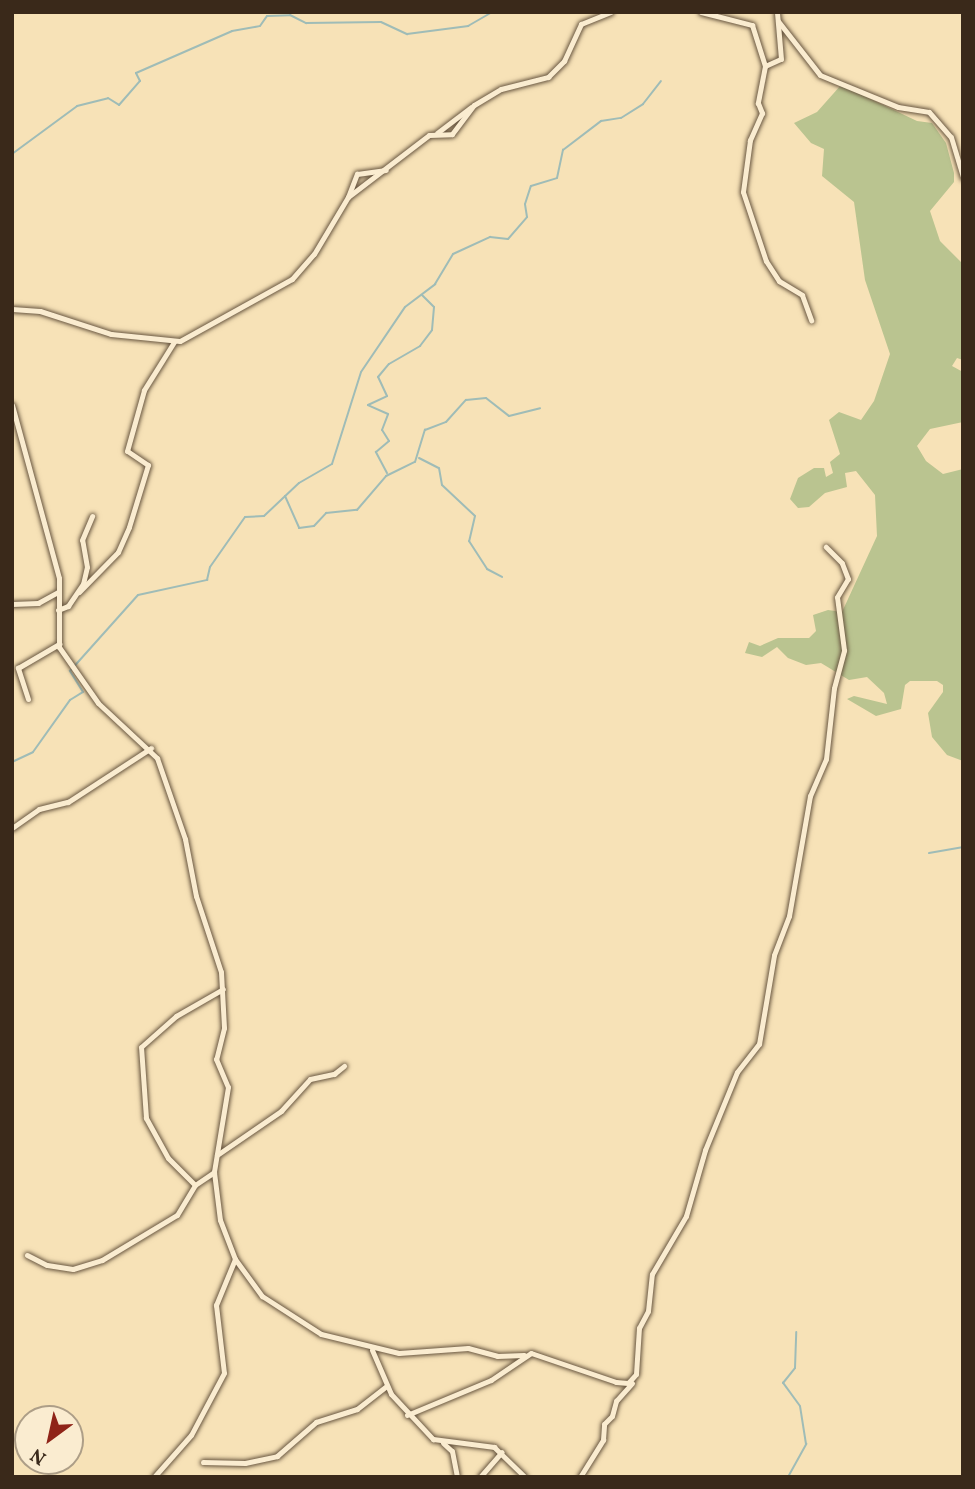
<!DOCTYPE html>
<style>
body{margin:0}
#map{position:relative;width:975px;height:1489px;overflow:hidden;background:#f7e2b7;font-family:Vollkorn,serif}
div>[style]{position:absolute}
.green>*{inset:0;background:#bac490}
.stream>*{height:2px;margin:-1px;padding:0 1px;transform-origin:1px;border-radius:1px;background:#9fbcb7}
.roads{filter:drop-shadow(0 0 2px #695741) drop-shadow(0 0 2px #695741)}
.minor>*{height:5px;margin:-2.5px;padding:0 2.5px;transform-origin:2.5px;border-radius:2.5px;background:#faecd0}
span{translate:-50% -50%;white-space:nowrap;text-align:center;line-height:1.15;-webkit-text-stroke:7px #faecd0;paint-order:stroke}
.frame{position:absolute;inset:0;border:14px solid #3a291a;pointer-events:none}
.north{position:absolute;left:14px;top:1405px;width:70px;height:70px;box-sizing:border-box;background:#faecd0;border:2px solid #ad9e87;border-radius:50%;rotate:213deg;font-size:19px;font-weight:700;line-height:28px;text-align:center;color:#3a291a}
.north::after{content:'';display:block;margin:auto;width:24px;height:32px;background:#8f2418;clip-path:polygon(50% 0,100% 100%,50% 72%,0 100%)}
</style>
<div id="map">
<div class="green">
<div style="clip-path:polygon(841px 85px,917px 121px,932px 123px,946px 143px,954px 173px,954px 182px,930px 211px,940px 241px,963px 264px,963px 360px,957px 358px,952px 366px,963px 372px,963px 422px,930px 429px,917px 446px,926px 461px,943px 474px,963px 469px,963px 761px,947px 755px,932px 737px,928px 713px,943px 692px,943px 685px,937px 681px,910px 681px,905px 685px,901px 709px,876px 716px,847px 699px,854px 696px,887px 704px,884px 693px,867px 677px,849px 680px,821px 663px,806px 665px,788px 658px,777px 647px,762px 657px,745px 653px,749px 642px,760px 646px,778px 638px,809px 638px,816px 631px,813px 615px,828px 610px,842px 612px,877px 536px,875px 495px,856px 471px,845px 473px,847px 487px,825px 493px,809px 507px,798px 508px,790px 499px,798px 478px,814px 468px,824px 468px,826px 477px,833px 473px,830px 462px,840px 454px,829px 420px,839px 412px,861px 420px,874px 401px,890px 354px,865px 280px,854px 202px,822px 176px,824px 149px,811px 143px,794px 123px,817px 112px)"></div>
</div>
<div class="stream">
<div style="left:513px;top:12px;width:10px"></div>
<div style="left:12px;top:154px;width:81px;rotate:-36.4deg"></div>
<div style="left:77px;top:106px;width:32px;rotate:-14deg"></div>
<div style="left:108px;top:98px;width:13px;rotate:32deg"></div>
<div style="left:119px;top:105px;width:32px;rotate:-49deg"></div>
<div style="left:140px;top:81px;width:9px;rotate:-117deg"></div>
<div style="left:136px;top:73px;width:105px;rotate:-23.6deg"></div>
<div style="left:232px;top:31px;width:28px;rotate:-10deg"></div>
<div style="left:260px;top:26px;width:12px;rotate:-55deg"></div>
<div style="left:267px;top:16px;width:23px;rotate:-2deg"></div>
<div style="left:290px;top:15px;width:18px;rotate:27deg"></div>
<div style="left:306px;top:23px;width:75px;rotate:-0.8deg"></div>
<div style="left:381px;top:22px;width:29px;rotate:25deg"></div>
<div style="left:407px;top:34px;width:62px;rotate:-7.5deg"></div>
<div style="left:468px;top:26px;width:28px;rotate:-30deg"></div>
<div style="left:419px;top:458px;width:22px;rotate:27deg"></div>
<div style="left:439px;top:468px;width:17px;rotate:80deg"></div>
<div style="left:442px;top:485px;width:45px;rotate:43.2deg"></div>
<div style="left:475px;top:516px;width:26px;rotate:103deg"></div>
<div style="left:469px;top:541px;width:33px;rotate:57deg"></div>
<div style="left:487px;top:569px;width:17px;rotate:28deg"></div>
<div style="left:387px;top:473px;width:24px;rotate:-118deg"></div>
<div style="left:376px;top:452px;width:17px;rotate:-40deg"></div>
<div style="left:389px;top:441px;width:13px;rotate:-122deg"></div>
<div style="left:382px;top:430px;width:17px;rotate:-69deg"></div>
<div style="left:388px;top:414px;width:22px;rotate:-156deg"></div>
<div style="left:368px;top:405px;width:21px;rotate:-25deg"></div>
<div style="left:387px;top:396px;width:21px;rotate:-115deg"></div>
<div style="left:378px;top:377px;width:17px;rotate:-50deg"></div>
<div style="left:389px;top:364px;width:36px;rotate:-30deg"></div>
<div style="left:420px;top:346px;width:20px;rotate:-53deg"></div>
<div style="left:432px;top:330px;width:23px;rotate:-85deg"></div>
<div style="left:434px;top:307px;width:17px;rotate:-135deg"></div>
<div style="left:285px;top:496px;width:35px;rotate:66deg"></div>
<div style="left:299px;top:528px;width:15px;rotate:-8deg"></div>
<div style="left:314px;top:526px;width:18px;rotate:-47deg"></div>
<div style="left:326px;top:513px;width:31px;rotate:-6deg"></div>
<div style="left:357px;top:510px;width:45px;rotate:-49.5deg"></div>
<div style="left:386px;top:476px;width:32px;rotate:-26deg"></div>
<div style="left:415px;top:462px;width:34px;rotate:-73deg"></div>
<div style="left:425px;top:430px;width:22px;rotate:-21deg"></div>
<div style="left:446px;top:422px;width:30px;rotate:-48deg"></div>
<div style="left:466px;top:400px;width:20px;rotate:-6deg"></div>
<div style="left:486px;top:398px;width:29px;rotate:38deg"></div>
<div style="left:509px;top:416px;width:32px;rotate:-14deg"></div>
<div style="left:12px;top:762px;width:23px;rotate:-25deg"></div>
<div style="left:33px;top:752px;width:64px;rotate:-54.6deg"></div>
<div style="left:70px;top:700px;width:15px;rotate:-32deg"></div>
<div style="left:83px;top:692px;width:25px;rotate:-122deg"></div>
<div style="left:70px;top:671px;width:102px;rotate:-48.2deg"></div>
<div style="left:138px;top:595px;width:71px;rotate:-12.3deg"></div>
<div style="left:207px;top:580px;width:13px;rotate:-77deg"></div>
<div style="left:210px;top:567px;width:61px;rotate:-55deg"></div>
<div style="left:245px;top:517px;width:19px;rotate:-3deg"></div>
<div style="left:264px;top:516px;width:48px;rotate:-43.3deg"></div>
<div style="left:299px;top:483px;width:38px;rotate:-30deg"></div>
<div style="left:332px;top:464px;width:96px;rotate:-72.5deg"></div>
<div style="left:361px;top:372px;width:78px;rotate:-55.9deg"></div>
<div style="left:405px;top:307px;width:38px;rotate:-37deg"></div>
<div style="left:435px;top:284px;width:35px;rotate:-59deg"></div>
<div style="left:453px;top:254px;width:41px;rotate:-24.7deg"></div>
<div style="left:490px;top:237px;width:18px;rotate:6deg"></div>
<div style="left:508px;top:239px;width:29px;rotate:-49deg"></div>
<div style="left:527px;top:217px;width:13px;rotate:-99deg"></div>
<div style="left:525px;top:204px;width:19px;rotate:-72deg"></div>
<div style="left:531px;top:186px;width:27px;rotate:-17deg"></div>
<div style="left:557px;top:178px;width:29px;rotate:-78deg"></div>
<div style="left:563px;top:150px;width:48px;rotate:-37.3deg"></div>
<div style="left:601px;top:121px;width:20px;rotate:-9deg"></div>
<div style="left:621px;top:118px;width:26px;rotate:-32deg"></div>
<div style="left:643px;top:104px;width:29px;rotate:-52deg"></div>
<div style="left:929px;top:853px;width:35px;rotate:-10deg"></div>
<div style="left:788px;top:1477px;width:38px;rotate:-61deg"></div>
<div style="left:806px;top:1444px;width:38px;rotate:-99deg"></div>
<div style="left:800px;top:1406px;width:29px;rotate:-126deg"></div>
<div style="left:783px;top:1383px;width:19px;rotate:-51deg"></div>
<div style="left:795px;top:1368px;width:36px;rotate:-88deg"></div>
</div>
<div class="roads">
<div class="minor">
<div style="left:701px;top:12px;width:53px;rotate:14.3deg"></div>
<div style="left:752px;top:25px;width:43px;rotate:72.4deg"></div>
<div style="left:765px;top:66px;width:17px;rotate:-24deg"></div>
<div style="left:781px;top:59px;width:47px;rotate:-94.9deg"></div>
<div style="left:778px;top:21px;width:68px;rotate:52.1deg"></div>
<div style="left:820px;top:75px;width:84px;rotate:22.3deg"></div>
<div style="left:898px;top:107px;width:31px;rotate:9deg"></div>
<div style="left:929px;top:112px;width:33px;rotate:49deg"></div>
<div style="left:951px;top:137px;width:42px;rotate:73.3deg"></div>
<div style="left:765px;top:66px;width:38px;rotate:101deg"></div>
<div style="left:758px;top:103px;width:11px;rotate:68deg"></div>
<div style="left:762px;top:113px;width:30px;rotate:114deg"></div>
<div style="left:750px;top:140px;width:52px;rotate:97.7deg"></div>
<div style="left:743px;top:192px;width:73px;rotate:71.6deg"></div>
<div style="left:766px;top:261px;width:24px;rotate:57deg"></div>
<div style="left:779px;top:281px;width:27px;rotate:31deg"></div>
<div style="left:802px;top:295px;width:27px;rotate:70deg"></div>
<div style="left:437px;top:133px;width:43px;rotate:-37.4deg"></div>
<div style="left:348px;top:197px;width:25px;rotate:-69deg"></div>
<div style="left:357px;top:174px;width:29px;rotate:-8deg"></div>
<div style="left:12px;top:309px;width:28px;rotate:4deg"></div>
<div style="left:40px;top:311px;width:75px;rotate:17.9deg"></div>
<div style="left:111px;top:334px;width:69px;rotate:5.8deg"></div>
<div style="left:180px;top:341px;width:128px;rotate:-29deg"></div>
<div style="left:292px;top:279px;width:33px;rotate:-49deg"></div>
<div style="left:314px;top:254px;width:66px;rotate:-59.2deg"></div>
<div style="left:348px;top:197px;width:102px;rotate:-37.4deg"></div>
<div style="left:429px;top:135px;width:23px;rotate:-2deg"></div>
<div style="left:452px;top:134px;width:36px;rotate:-53deg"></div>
<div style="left:474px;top:105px;width:31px;rotate:-31deg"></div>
<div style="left:501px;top:89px;width:49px;rotate:-14.3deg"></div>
<div style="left:548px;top:77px;width:23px;rotate:-45deg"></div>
<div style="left:564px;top:61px;width:41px;rotate:-65.3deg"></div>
<div style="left:581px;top:24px;width:32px;rotate:-22deg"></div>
<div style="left:12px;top:405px;width:179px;rotate:74.8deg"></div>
<div style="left:59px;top:578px;width:69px;rotate:90deg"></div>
<div style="left:59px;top:647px;width:68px;rotate:55.1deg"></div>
<div style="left:98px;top:703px;width:81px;rotate:43deg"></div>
<div style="left:157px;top:758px;width:86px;rotate:70.9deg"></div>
<div style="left:185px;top:839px;width:58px;rotate:79.1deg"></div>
<div style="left:196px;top:896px;width:80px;rotate:71.8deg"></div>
<div style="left:221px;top:972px;width:56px;rotate:86.9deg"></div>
<div style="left:224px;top:1028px;width:32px;rotate:104deg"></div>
<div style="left:216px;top:1059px;width:30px;rotate:67deg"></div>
<div style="left:228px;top:1087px;width:86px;rotate:99.4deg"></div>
<div style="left:214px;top:1172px;width:48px;rotate:82.9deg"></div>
<div style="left:220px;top:1220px;width:42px;rotate:69deg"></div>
<div style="left:235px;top:1259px;width:50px;rotate:112.4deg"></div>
<div style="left:216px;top:1305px;width:68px;rotate:83.3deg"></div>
<div style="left:224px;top:1373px;width:70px;rotate:118deg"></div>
<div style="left:191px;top:1435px;width:56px;rotate:131.4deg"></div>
<div style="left:79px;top:592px;width:56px;rotate:-45.7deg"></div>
<div style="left:118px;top:552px;width:27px;rotate:-66deg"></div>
<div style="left:129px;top:527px;width:65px;rotate:-73deg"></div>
<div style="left:148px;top:465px;width:25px;rotate:-146deg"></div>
<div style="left:127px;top:451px;width:63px;rotate:-74.4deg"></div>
<div style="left:144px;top:390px;width:57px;rotate:-58deg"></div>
<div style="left:12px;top:604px;width:26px;rotate:-2deg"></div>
<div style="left:38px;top:603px;width:23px;rotate:-29deg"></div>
<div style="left:58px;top:610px;width:11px;rotate:-22deg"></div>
<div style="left:68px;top:606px;width:27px;rotate:-56deg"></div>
<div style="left:83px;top:584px;width:17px;rotate:-77deg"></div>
<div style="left:87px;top:567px;width:27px;rotate:-100deg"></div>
<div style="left:82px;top:540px;width:26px;rotate:-67deg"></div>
<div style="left:28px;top:699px;width:33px;rotate:-108deg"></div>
<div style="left:18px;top:668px;width:48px;rotate:-30.3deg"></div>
<div style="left:12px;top:828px;width:33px;rotate:-35deg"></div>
<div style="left:39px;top:809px;width:30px;rotate:-14deg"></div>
<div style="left:68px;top:802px;width:99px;rotate:-33deg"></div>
<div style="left:217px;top:1155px;width:78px;rotate:-34.5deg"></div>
<div style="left:281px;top:1111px;width:43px;rotate:-47.8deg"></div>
<div style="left:310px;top:1079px;width:25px;rotate:-12deg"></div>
<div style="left:334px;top:1074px;width:13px;rotate:-39deg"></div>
<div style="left:195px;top:1185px;width:38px;rotate:-135deg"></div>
<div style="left:168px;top:1158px;width:46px;rotate:-118.8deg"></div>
<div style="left:146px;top:1118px;width:71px;rotate:-94deg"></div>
<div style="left:141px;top:1047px;width:47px;rotate:-41.5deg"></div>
<div style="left:176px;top:1016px;width:54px;rotate:-29.9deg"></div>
<div style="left:27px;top:1255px;width:22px;rotate:27deg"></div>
<div style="left:47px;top:1265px;width:26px;rotate:9deg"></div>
<div style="left:73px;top:1269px;width:30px;rotate:-17deg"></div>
<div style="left:102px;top:1260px;width:87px;rotate:-31deg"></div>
<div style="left:177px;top:1215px;width:35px;rotate:-59deg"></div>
<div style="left:195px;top:1185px;width:23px;rotate:-34deg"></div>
<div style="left:235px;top:1259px;width:46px;rotate:53.9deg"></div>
<div style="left:262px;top:1296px;width:70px;rotate:32.8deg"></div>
<div style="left:321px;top:1334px;width:80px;rotate:13.7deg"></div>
<div style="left:399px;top:1353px;width:69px;rotate:-4.1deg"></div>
<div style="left:468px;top:1348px;width:30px;rotate:15deg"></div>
<div style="left:497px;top:1356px;width:27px;rotate:-2deg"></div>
<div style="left:372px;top:1350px;width:48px;rotate:66.6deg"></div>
<div style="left:391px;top:1394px;width:62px;rotate:47deg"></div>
<div style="left:433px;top:1439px;width:62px;rotate:7.5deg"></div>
<div style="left:494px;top:1447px;width:43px;rotate:44.1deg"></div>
<div style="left:407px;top:1415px;width:91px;rotate:-22.6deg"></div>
<div style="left:491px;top:1380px;width:48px;rotate:-34deg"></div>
<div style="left:531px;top:1353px;width:90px;rotate:18.8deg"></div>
<div style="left:616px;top:1382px;width:12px;rotate:5deg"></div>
<div style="left:628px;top:1383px;width:12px;rotate:-48deg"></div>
<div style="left:636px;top:1374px;width:46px;rotate:-86.3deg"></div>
<div style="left:639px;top:1328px;width:19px;rotate:-62deg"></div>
<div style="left:648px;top:1311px;width:37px;rotate:-84deg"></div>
<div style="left:652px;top:1274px;width:67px;rotate:-59.6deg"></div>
<div style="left:686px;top:1216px;width:69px;rotate:-73.9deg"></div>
<div style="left:705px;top:1150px;width:84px;rotate:-67.7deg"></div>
<div style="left:737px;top:1072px;width:36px;rotate:-52deg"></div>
<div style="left:759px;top:1044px;width:90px;rotate:-80.4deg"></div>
<div style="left:774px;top:955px;width:42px;rotate:-69deg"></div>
<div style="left:789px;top:916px;width:122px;rotate:-80.1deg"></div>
<div style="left:810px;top:796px;width:40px;rotate:-66.6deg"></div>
<div style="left:826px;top:759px;width:71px;rotate:-83.6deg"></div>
<div style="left:834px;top:688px;width:39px;rotate:-75deg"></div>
<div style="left:844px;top:650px;width:53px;rotate:-97.5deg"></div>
<div style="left:837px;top:597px;width:21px;rotate:-59deg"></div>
<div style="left:848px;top:579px;width:17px;rotate:-111deg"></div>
<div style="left:842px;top:563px;width:23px;rotate:-135deg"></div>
<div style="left:443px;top:1443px;width:12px;rotate:42deg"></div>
<div style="left:452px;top:1451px;width:26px;rotate:79deg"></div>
<div style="left:203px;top:1462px;width:42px;rotate:1.4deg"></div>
<div style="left:245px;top:1463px;width:33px;rotate:-12deg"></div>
<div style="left:277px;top:1456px;width:52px;rotate:-41.1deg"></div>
<div style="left:316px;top:1422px;width:43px;rotate:-17.6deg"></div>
<div style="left:357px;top:1409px;width:37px;rotate:-38deg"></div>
<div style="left:480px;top:1477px;width:33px;rotate:-49deg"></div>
<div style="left:580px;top:1477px;width:44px;rotate:-58.1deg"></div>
<div style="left:603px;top:1440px;width:16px;rotate:-86deg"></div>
<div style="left:604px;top:1424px;width:11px;rotate:-45deg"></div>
<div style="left:612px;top:1416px;width:16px;rotate:-75deg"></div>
<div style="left:616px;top:1401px;width:24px;rotate:-48deg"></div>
</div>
</div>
<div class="frame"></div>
<div class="north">N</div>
</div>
